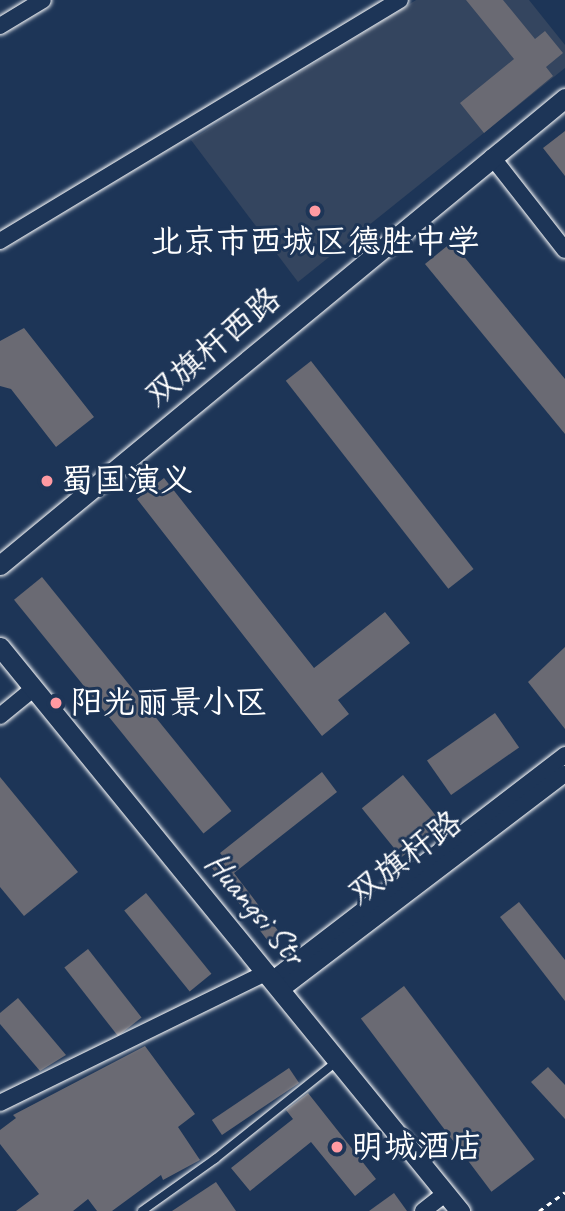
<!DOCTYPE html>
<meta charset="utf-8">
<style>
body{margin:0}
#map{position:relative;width:565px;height:1211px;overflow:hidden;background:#1d3557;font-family:Caveat,"LXGW WenKai TC",sans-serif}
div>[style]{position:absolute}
.built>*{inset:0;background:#34455f}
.building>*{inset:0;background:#6a6a73;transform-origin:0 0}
.path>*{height:2.5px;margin-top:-1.25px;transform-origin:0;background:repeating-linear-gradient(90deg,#fff 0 5px,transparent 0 10px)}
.roads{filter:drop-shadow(0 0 2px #fff) drop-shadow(0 0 2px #fff)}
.service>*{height:8px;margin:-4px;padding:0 4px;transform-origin:4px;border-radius:4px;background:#1d3557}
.minor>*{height:16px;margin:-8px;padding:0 8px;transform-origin:8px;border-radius:8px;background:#1d3557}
.tertiary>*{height:19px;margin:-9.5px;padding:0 9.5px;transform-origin:9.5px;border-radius:9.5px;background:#1d3557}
.dots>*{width:19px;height:19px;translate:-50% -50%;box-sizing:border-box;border:4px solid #1d3557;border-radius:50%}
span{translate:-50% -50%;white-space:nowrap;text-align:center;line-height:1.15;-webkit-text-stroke:6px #1d3557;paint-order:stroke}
.poi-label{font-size:33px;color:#fff}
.left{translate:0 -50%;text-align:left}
.street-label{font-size:33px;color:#fff}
</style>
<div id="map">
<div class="built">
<div style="clip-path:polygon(416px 0,529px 0,565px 45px,565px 68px,298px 282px,191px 140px)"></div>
</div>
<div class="building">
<div style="clip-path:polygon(466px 0,503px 0,535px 39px,545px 31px,563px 53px,546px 67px,553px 76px,484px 133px,460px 103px,514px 59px)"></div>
<div style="clip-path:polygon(565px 131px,565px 176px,543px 148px)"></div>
<div style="clip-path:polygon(452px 242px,565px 379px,565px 434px,425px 264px)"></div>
<div style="clip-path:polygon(24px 328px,94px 417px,56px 447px,11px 389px,0 386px,0 341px)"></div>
<div style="left:311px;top:361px;width:264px;height:32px;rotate:52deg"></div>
<div style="clip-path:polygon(164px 478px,314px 668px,385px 612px,410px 643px,338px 700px,349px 714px,322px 736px,137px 499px)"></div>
<div style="left:42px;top:577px;width:301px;height:36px;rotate:51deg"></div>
<div style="clip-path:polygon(565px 647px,565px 729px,528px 682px)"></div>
<div style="left:495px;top:713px;width:42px;height:83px;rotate:55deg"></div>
<div style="clip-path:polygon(322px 772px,337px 792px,234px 873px,279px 932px,268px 941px,212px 868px,224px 858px,220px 853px)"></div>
<div style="left:403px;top:775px;width:63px;height:53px;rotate:51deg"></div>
<div style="clip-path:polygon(0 777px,78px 872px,24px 916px,0 887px)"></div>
<div style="left:146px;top:893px;width:104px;height:28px;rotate:51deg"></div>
<div style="clip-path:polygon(519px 902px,565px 960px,565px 1001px,500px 917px)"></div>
<div style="left:88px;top:949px;width:87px;height:30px;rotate:52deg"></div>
<div style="left:404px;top:986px;width:217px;height:54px;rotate:53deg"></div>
<div style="clip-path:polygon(18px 998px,66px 1055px,40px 1071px,0 1024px,0 1013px)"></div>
<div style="clip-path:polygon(145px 1046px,195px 1114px,178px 1127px,200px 1160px,163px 1180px,161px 1175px,112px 1211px,97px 1211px,88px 1199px,73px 1211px,16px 1211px,39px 1194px,0 1144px,0 1130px,16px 1118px,13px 1115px)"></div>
<div style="clip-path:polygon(548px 1067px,565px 1085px,565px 1119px,531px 1082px)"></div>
<div style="left:289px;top:1068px;width:18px;height:93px;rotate:56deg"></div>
<div style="clip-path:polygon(308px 1093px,376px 1179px,355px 1196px,311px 1142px,250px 1191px,231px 1168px,293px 1119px,286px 1110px)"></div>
<div style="clip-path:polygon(216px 1182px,236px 1211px,172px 1211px)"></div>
<div style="clip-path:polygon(394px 1193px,407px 1211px,369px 1211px)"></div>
</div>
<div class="path">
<div style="left:539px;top:1211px;width:32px;rotate:-36deg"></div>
</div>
<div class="roads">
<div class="service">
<div style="left:142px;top:1211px;width:90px;rotate:-35.5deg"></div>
<div style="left:215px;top:1159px;width:155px;rotate:-38.7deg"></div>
</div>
<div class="minor">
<div style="left:0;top:26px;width:50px;rotate:-31.2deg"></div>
<div style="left:492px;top:157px;width:118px;rotate:51.9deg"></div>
<div style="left:0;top:241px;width:467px;rotate:-31.1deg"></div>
<div style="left:0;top:716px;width:43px;rotate:-39.3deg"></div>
<div style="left:273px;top:979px;width:368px;rotate:-37.5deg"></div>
<div style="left:281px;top:990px;width:357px;rotate:-37.3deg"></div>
<div style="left:0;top:1103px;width:297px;rotate:-26.1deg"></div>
<div style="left:423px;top:1211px;width:29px;rotate:-38deg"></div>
</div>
<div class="tertiary">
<div style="left:0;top:565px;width:733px;rotate:-39.58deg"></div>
<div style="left:0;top:647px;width:728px;rotate:50.8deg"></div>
</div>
</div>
<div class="dots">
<div style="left:315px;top:211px;background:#ff9aa2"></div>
<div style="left:47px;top:481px;background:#ff9aa2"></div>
<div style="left:56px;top:703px;background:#ff9aa2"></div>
<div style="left:337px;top:1147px;background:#ff9aa2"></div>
</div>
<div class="poi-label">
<span style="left:315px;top:242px">北京市西城区德胜中学</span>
<span class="left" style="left:61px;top:481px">蜀国演义</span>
<span class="left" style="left:70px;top:703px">阳光丽景小区</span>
<span class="left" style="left:351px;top:1147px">明城酒店</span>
</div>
<div class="street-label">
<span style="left:213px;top:347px;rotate:-40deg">双旗杆西路</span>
<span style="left:405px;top:858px;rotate:-37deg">双旗杆路</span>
<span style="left:255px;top:909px;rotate:50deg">Huangsi Str</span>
</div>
</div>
